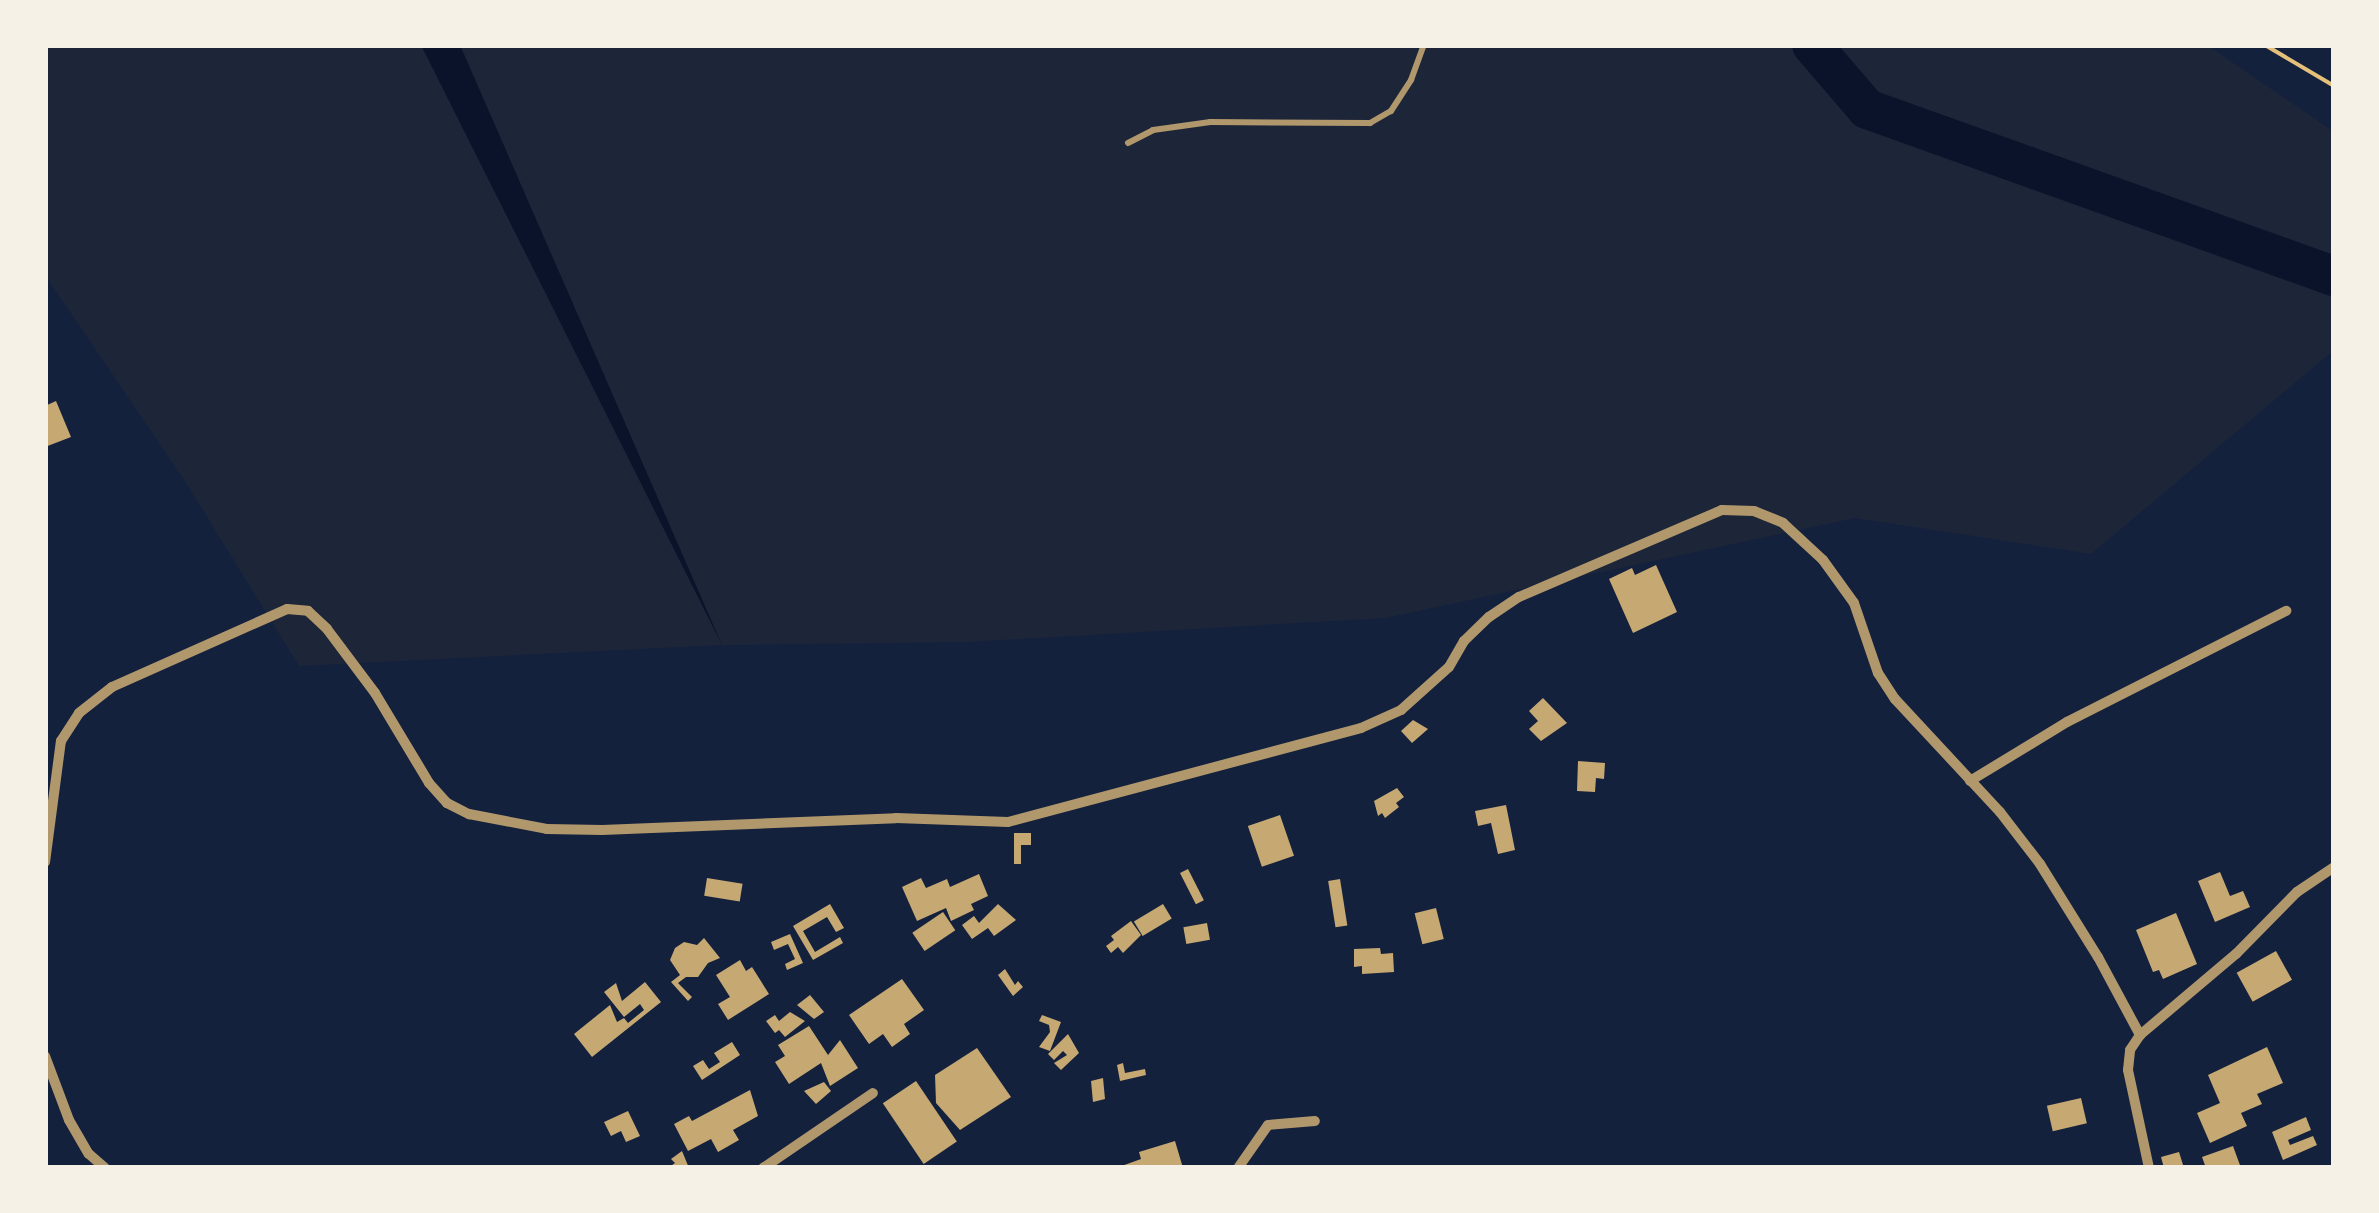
<!DOCTYPE html>
<style>
body{margin:0}
#map{position:relative;width:2379px;height:1213px;overflow:hidden;background:#14213d;font-family:"Noto Sans",sans-serif}
div>[style]{position:absolute}
.green>*{inset:0;background:#1d2539}
.water>*{inset:0;background:#0b132b}
.river>*{height:40px;margin:-20px;padding:0 20px;transform-origin:20px;border-radius:20px;background:#0b132b}
.building>*{inset:0;background:#c6a872;transform-origin:0 0}
.path>*{height:4px;margin:-2px;padding:0 2px;transform-origin:2px;border-radius:2px;background:#e5c07b}
.service>*{height:6px;margin:-3px;padding:0 3px;transform-origin:3px;border-radius:3px;background:#b1986c}
.minor>*{height:10px;margin:-5px;padding:0 5px;transform-origin:5px;border-radius:5px;background:#b1986c}
span{translate:-50% -50%;white-space:nowrap;text-align:center;line-height:1.15;-webkit-text-stroke:9px #f6f1e7;paint-order:stroke}
.frame{position:absolute;inset:0;border:48px solid #f6f1e7;pointer-events:none}
</style>
<div id="map">
<div class="green">
<div style="clip-path:polygon(45px 45px,2207px 45px,2334px 132px,2334px 350px,2091px 554px,1855px 518px,1385px 618px,966px 642px,722px 645px,299px 666px,185px 481px,45px 275px)"></div>
</div>
<div class="water">
<div style="clip-path:polygon(421px 45px,460px 45px,722px 645px)"></div>
</div>
<div class="river">
<div style="left:1812px;top:45px;width:84px;rotate:49.3deg"></div>
<div style="left:1867px;top:109px;width:496px;rotate:19.7deg"></div>
</div>
<div class="building">
<div style="clip-path:polygon(56px 401px,71px 437px,45px 447px,45px 406px)"></div>
<div style="clip-path:polygon(1656px 565px,1677px 612px,1633px 633px,1609px 579px,1632px 568px,1635px 575px)"></div>
<div style="clip-path:polygon(1543px 698px,1567px 723px,1541px 741px,1529px 729px,1538px 721px,1529px 711px)"></div>
<div style="clip-path:polygon(1413px 720px,1428px 729px,1412px 743px,1401px 731px)"></div>
<div style="clip-path:polygon(1578px 761px,1605px 763px,1604px 779px,1596px 778px,1595px 792px,1577px 791px)"></div>
<div style="clip-path:polygon(1397px 788px,1404px 797px,1396px 803px,1399px 807px,1385px 818px,1382px 813px,1378px 816px,1374px 801px)"></div>
<div style="clip-path:polygon(1506px 805px,1515px 850px,1498px 854px,1491px 823px,1478px 826px,1475px 811px)"></div>
<div style="left:1280px;top:815px;width:43px;height:34px;rotate:71deg"></div>
<div style="clip-path:polygon(1014px 833px,1031px 833px,1031px 845px,1021px 845px,1021px 864px,1014px 864px)"></div>
<div style="left:1188px;top:869px;width:35px;height:9px;rotate:63deg"></div>
<div style="clip-path:polygon(2220px 872px,2230px 896px,2243px 891px,2250px 907px,2215px 922px,2198px 881px)"></div>
<div style="clip-path:polygon(979px 874px,988px 896px,971px 904px,974px 910px,951px 921px,946px 908px,917px 921px,902px 887px,921px 878px,926px 888px,947px 879px,950px 887px)"></div>
<div style="left:707px;top:878px;width:36px;height:18px;rotate:9deg"></div>
<div style="left:1340px;top:879px;width:47px;height:12px;rotate:81deg"></div>
<div style="clip-path:polygon(830px 904px,844px 928px,836px 932px,827px 917px,803px 931px,815px 952px,840px 937px,843px 943px,813px 960px,793px 926px)"></div>
<div style="clip-path:polygon(998px 904px,1016px 920px,994px 936px,988px 928px,972px 939px,962px 925px,974px 916px,979px 923px)"></div>
<div style="left:1163px;top:904px;width:17px;height:34px;rotate:59deg"></div>
<div style="left:1436px;top:908px;width:32px;height:22px;rotate:76deg"></div>
<div style="left:943px;top:912px;width:22px;height:37px;rotate:56deg"></div>
<div style="clip-path:polygon(2176px 913px,2197px 964px,2163px 979px,2159px 970px,2153px 972px,2136px 930px)"></div>
<div style="clip-path:polygon(1131px 921px,1141px 935px,1123px 953px,1118px 947px,1111px 953px,1106px 946px,1114px 940px,1111px 936px)"></div>
<div style="left:1207px;top:923px;width:17px;height:24px;rotate:80deg"></div>
<div style="clip-path:polygon(790px 934px,803px 963px,787px 970px,785px 964px,795px 959px,788px 944px,774px 950px,771px 942px)"></div>
<div style="clip-path:polygon(704px 938px,720px 958px,708px 963px,698px 977px,686px 977px,678px 983px,692px 997px,688px 1001px,671px 982px,680px 975px,670px 960px,675px 948px,684px 942px,697px 945px)"></div>
<div style="clip-path:polygon(1380px 948px,1381px 954px,1393px 953px,1394px 972px,1362px 974px,1362px 966px,1354px 967px,1354px 949px)"></div>
<div style="left:2276px;top:951px;width:33px;height:45px;rotate:61deg"></div>
<div style="clip-path:polygon(740px 960px,746px 971px,752px 967px,769px 994px,728px 1020px,718px 1004px,730px 997px,716px 975px)"></div>
<div style="clip-path:polygon(1005px 969px,1015px 985px,1018px 981px,1023px 987px,1013px 996px,998px 975px)"></div>
<div style="clip-path:polygon(902px 979px,924px 1010px,904px 1024px,910px 1034px,892px 1047px,883px 1034px,869px 1044px,849px 1015px)"></div>
<div style="clip-path:polygon(645px 982px,661px 1002px,592px 1057px,574px 1034px,610px 1005px,617px 1022px,624px 1018px,628px 1023px,644px 1010px,640px 1004px,624px 1017px,604px 992px,616px 983px,622px 1001px)"></div>
<div style="clip-path:polygon(810px 995px,824px 1012px,814px 1019px,797px 1005px)"></div>
<div style="clip-path:polygon(790px 1012px,805px 1021px,785px 1037px,779px 1030px,775px 1033px,766px 1021px,775px 1015px,779px 1021px)"></div>
<div style="clip-path:polygon(1042px 1015px,1061px 1022px,1050px 1051px,1039px 1047px,1050px 1032px,1049px 1025px,1039px 1021px)"></div>
<div style="clip-path:polygon(809px 1026px,828px 1055px,840px 1040px,858px 1068px,830px 1086px,821px 1063px,789px 1084px,775px 1062px,785px 1056px,778px 1045px)"></div>
<div style="clip-path:polygon(1068px 1034px,1079px 1053px,1061px 1070px,1054px 1063px,1067px 1055px,1063px 1051px,1054px 1060px,1048px 1054px)"></div>
<div style="clip-path:polygon(732px 1042px,740px 1055px,702px 1080px,693px 1066px,703px 1060px,709px 1069px,720px 1062px,714px 1053px)"></div>
<div style="clip-path:polygon(2267px 1047px,2283px 1083px,2257px 1094px,2262px 1104px,2241px 1113px,2247px 1126px,2210px 1143px,2197px 1113px,2220px 1103px,2208px 1075px)"></div>
<div style="clip-path:polygon(977px 1048px,1011px 1097px,960px 1130px,936px 1103px,935px 1075px)"></div>
<div style="clip-path:polygon(1123px 1063px,1125px 1073px,1145px 1069px,1146px 1075px,1120px 1081px,1117px 1065px)"></div>
<div style="clip-path:polygon(1103px 1078px,1105px 1099px,1093px 1102px,1091px 1081px)"></div>
<div style="left:916px;top:1081px;width:73px;height:40px;rotate:56deg"></div>
<div style="clip-path:polygon(824px 1082px,831px 1091px,816px 1104px,804px 1091px)"></div>
<div style="clip-path:polygon(750px 1090px,758px 1116px,733px 1130px,739px 1140px,718px 1152px,711px 1139px,688px 1151px,674px 1124px,689px 1116px,692px 1121px)"></div>
<div style="left:2081px;top:1098px;width:26px;height:35px;rotate:77deg"></div>
<div style="clip-path:polygon(628px 1111px,640px 1136px,626px 1142px,621px 1131px,611px 1136px,604px 1122px)"></div>
<div style="clip-path:polygon(2306px 1117px,2311px 1130px,2288px 1140px,2290px 1145px,2313px 1136px,2317px 1145px,2283px 1160px,2272px 1132px)"></div>
<div style="clip-path:polygon(1175px 1141px,1183px 1168px,1116px 1168px,1141px 1159px,1139px 1152px)"></div>
<div style="clip-path:polygon(2233px 1146px,2241px 1168px,2206px 1168px,2202px 1157px)"></div>
<div style="clip-path:polygon(682px 1151px,689px 1168px,668px 1168px,675px 1163px,671px 1159px)"></div>
<div style="clip-path:polygon(2179px 1152px,2184px 1168px,2164px 1168px,2161px 1157px)"></div>
</div>
<div class="path">
<div style="left:2265px;top:45px;width:80px;rotate:30.7deg"></div>
</div>
<div class="service">
<div style="left:1128px;top:143px;width:28px;rotate:-27deg"></div>
<div style="left:1153px;top:130px;width:58px;rotate:-8deg"></div>
<div style="left:1210px;top:122px;width:160px;rotate:0.4deg"></div>
<div style="left:1370px;top:123px;width:24px;rotate:-30deg"></div>
<div style="left:1391px;top:111px;width:37px;rotate:-57deg"></div>
<div style="left:1411px;top:80px;width:37px;rotate:-70deg"></div>
</div>
<div class="minor">
<div style="left:1970px;top:781px;width:114px;rotate:-31.3deg"></div>
<div style="left:2067px;top:722px;width:246px;rotate:-26.9deg"></div>
<div style="left:45px;top:862px;width:122px;rotate:-82.5deg"></div>
<div style="left:61px;top:741px;width:33px;rotate:-57deg"></div>
<div style="left:79px;top:713px;width:42px;rotate:-38.2deg"></div>
<div style="left:112px;top:687px;width:192px;rotate:-24deg"></div>
<div style="left:287px;top:609px;width:21px;rotate:5deg"></div>
<div style="left:308px;top:611px;width:26px;rotate:43deg"></div>
<div style="left:327px;top:629px;width:80px;rotate:53.1deg"></div>
<div style="left:375px;top:693px;width:105px;rotate:59deg"></div>
<div style="left:429px;top:783px;width:27px;rotate:48deg"></div>
<div style="left:447px;top:803px;width:25px;rotate:27deg"></div>
<div style="left:469px;top:814px;width:79px;rotate:10.9deg"></div>
<div style="left:547px;top:829px;width:55px;rotate:1deg"></div>
<div style="left:602px;top:830px;width:294px;rotate:-2.3deg"></div>
<div style="left:896px;top:818px;width:112px;rotate:2deg"></div>
<div style="left:1008px;top:822px;width:365px;rotate:-14.9deg"></div>
<div style="left:1361px;top:728px;width:44px;rotate:-24.2deg"></div>
<div style="left:1401px;top:710px;width:64px;rotate:-41.9deg"></div>
<div style="left:1449px;top:667px;width:30px;rotate:-60deg"></div>
<div style="left:1464px;top:641px;width:35px;rotate:-44deg"></div>
<div style="left:1489px;top:617px;width:36px;rotate:-34deg"></div>
<div style="left:1519px;top:597px;width:221px;rotate:-23.2deg"></div>
<div style="left:1722px;top:510px;width:32px;rotate:2deg"></div>
<div style="left:1754px;top:511px;width:31px;rotate:22deg"></div>
<div style="left:1783px;top:523px;width:54px;rotate:42.8deg"></div>
<div style="left:1823px;top:560px;width:53px;rotate:54.2deg"></div>
<div style="left:1854px;top:603px;width:74px;rotate:71.1deg"></div>
<div style="left:1878px;top:673px;width:31px;rotate:57deg"></div>
<div style="left:1895px;top:699px;width:154px;rotate:47.1deg"></div>
<div style="left:2000px;top:812px;width:66px;rotate:52.4deg"></div>
<div style="left:2040px;top:864px;width:110px;rotate:58.1deg"></div>
<div style="left:2098px;top:957px;width:89px;rotate:61.7deg"></div>
<div style="left:45px;top:1056px;width:68px;rotate:69.4deg"></div>
<div style="left:69px;top:1120px;width:39px;rotate:60deg"></div>
<div style="left:89px;top:1154px;width:21px;rotate:41deg"></div>
<div style="left:763px;top:1168px;width:133px;rotate:-34.3deg"></div>
<div style="left:1238px;top:1168px;width:52px;rotate:-55.1deg"></div>
<div style="left:1268px;top:1125px;width:47px;rotate:-4.9deg"></div>
<div style="left:2149px;top:1168px;width:100px;rotate:-102.1deg"></div>
<div style="left:2128px;top:1070px;width:20px;rotate:-84deg"></div>
<div style="left:2130px;top:1050px;width:18px;rotate:-56deg"></div>
<div style="left:2140px;top:1035px;width:126px;rotate:-40.2deg"></div>
<div style="left:2236px;top:954px;width:87px;rotate:-45.5deg"></div>
<div style="left:2297px;top:892px;width:45px;rotate:-34deg"></div>
</div>
<div class="frame"></div>
</div>
